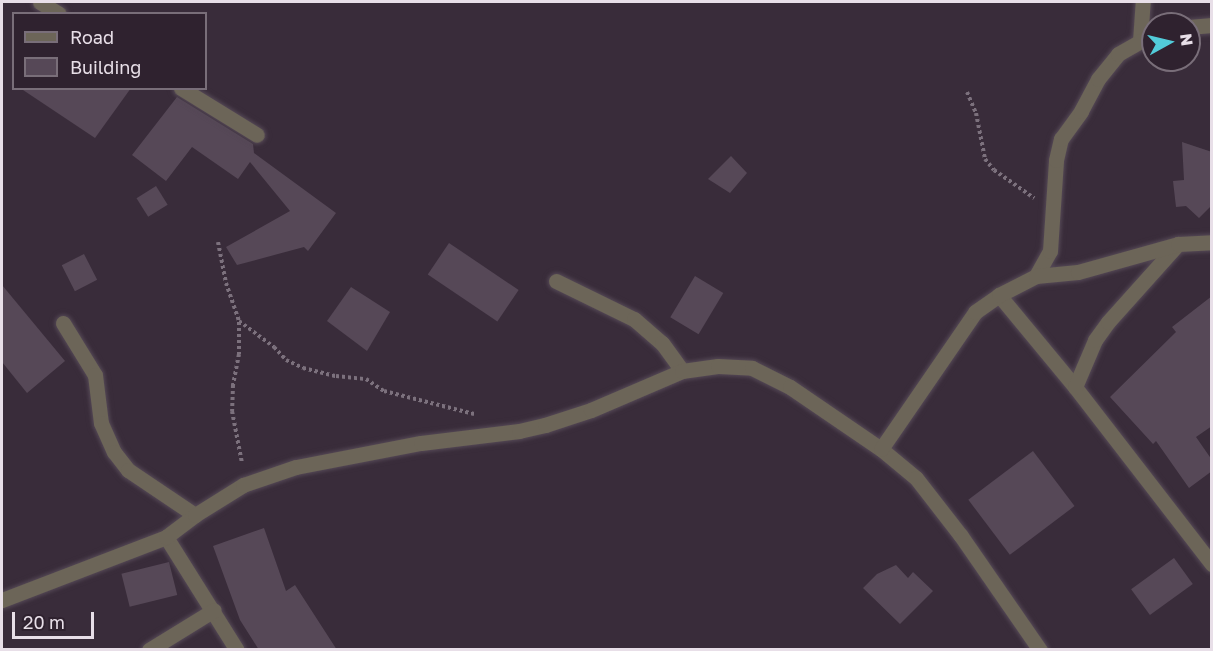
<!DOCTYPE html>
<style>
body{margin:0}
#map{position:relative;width:1213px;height:651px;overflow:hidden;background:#392c3a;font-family:"Golos Text",sans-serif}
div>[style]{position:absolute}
.building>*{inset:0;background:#564857;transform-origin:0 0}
.path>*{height:4px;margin-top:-2px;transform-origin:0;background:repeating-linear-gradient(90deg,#7c717d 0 3px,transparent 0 6px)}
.roads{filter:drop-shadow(0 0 2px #554956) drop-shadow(0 0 2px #554956)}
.minor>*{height:15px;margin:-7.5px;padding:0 7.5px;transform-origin:7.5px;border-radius:7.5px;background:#6c6558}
span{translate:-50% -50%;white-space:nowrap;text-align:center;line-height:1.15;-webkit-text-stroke:5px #2f222f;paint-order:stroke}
.frame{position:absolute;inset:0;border:3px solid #e8dfe8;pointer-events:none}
.legend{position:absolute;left:12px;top:12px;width:195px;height:78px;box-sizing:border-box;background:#2f222f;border:2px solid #796e79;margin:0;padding:8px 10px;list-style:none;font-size:18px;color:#e8dfe8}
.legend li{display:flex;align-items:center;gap:12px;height:30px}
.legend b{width:30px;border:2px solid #796e79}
.north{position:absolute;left:1141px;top:12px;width:60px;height:60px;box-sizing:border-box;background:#2f222f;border:2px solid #796e79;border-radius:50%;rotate:82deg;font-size:16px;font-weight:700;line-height:24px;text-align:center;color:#e8dfe8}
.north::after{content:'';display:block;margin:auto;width:21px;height:27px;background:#52cbd9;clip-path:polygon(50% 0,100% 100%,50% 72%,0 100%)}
.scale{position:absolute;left:12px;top:612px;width:82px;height:27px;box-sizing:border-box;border:3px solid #e8dfe8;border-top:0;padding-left:8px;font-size:18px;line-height:21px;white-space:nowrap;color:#e8dfe8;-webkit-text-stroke:4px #2f222f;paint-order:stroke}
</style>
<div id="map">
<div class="building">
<div style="clip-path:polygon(20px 88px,131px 88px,95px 138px)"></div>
<div style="clip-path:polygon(177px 97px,253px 144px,254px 153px,336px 213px,308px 251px,304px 247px,237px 265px,226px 247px,290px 211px,250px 162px,238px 179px,192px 147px,166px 181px,132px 155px)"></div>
<div style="clip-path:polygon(1182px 142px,1212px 152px,1212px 205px,1199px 218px,1186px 206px,1176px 207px,1173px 181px,1184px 180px)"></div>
<div style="clip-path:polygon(731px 156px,747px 173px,730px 193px,708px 179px)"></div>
<div style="left:156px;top:186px;width:22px;height:23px;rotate:58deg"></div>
<div style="left:449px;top:243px;width:84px;height:38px;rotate:34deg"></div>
<div style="left:84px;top:254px;width:29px;height:25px;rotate:63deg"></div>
<div style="left:695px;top:276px;width:33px;height:48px;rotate:31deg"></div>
<div style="clip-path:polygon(2px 285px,65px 361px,27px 393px,2px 362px)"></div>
<div style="clip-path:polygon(351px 287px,390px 312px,367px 351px,327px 321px)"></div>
<div style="clip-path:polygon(1212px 296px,1212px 426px,1196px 437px,1212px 460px,1212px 471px,1189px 488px,1156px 441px,1153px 444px,1110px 397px,1176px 332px,1172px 327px)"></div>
<div style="left:1033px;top:451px;width:69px;height:81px;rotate:53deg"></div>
<div style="clip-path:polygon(264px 528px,286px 591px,295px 585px,337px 650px,259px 650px,240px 620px,213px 546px)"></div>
<div style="left:1174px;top:558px;width:32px;height:53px;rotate:54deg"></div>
<div style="left:169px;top:562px;width:34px;height:49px;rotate:76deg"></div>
<div style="clip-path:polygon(896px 565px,908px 578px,913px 572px,933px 591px,900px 624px,863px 588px,877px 574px)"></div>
</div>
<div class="path">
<div style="left:967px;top:92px;width:23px;rotate:67deg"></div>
<div style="left:976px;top:113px;width:47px;rotate:78.9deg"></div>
<div style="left:985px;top:159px;width:14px;rotate:51deg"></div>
<div style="left:994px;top:170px;width:49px;rotate:35deg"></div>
<div style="left:218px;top:242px;width:42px;rotate:79deg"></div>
<div style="left:226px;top:283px;width:40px;rotate:71.1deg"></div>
<div style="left:239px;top:321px;width:44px;rotate:36.6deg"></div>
<div style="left:274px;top:347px;width:18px;rotate:47deg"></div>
<div style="left:286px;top:360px;width:19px;rotate:25deg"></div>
<div style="left:303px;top:368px;width:34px;rotate:14deg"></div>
<div style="left:336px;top:376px;width:30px;rotate:6deg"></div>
<div style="left:366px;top:379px;width:22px;rotate:34deg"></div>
<div style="left:384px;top:391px;width:93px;rotate:14.3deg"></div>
<div style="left:239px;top:322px;width:32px;rotate:90deg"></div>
<div style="left:239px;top:354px;width:32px;rotate:101deg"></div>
<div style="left:233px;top:385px;width:26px;rotate:92deg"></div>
<div style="left:232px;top:411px;width:53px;rotate:79.1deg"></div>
</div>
<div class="roads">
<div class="minor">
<div style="left:40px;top:2px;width:22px;rotate:32deg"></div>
<div style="left:1189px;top:27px;width:23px;rotate:-5deg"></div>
<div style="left:1140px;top:41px;width:39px;rotate:-86deg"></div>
<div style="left:181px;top:88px;width:89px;rotate:31.7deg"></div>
<div style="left:1036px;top:276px;width:29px;rotate:-61deg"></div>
<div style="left:1050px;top:251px;width:91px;rotate:-86.2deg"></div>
<div style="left:1056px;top:160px;width:22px;rotate:-77deg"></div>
<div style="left:1061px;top:139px;width:34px;rotate:-54deg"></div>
<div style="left:1081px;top:111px;width:36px;rotate:-62deg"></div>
<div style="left:1098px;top:79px;width:32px;rotate:-51deg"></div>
<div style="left:1118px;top:54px;width:40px;rotate:-29.7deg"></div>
<div style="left:556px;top:281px;width:87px;rotate:26deg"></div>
<div style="left:634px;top:319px;width:37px;rotate:41deg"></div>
<div style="left:662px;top:343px;width:34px;rotate:54deg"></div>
<div style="left:999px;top:295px;width:119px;rotate:50.4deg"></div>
<div style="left:1075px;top:387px;width:224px;rotate:52.3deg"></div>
<div style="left:63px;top:323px;width:61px;rotate:58.4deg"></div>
<div style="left:95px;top:375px;width:48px;rotate:82.9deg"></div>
<div style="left:101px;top:423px;width:32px;rotate:66deg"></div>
<div style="left:114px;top:452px;width:23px;rotate:52deg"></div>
<div style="left:128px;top:470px;width:81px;rotate:33.9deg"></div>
<div style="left:1075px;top:387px;width:51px;rotate:-66.9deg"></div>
<div style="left:1095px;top:340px;width:22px;rotate:-54deg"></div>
<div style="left:1108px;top:322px;width:105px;rotate:-48.1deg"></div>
<div style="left:881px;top:449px;width:45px;rotate:39.6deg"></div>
<div style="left:916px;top:478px;width:73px;rotate:52.2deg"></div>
<div style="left:961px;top:536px;width:139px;rotate:55.3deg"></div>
<div style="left:166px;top:537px;width:133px;rotate:57.9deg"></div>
<div style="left:2px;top:600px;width:176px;rotate:-21deg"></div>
<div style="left:166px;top:537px;width:36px;rotate:-37deg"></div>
<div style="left:195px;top:515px;width:57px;rotate:-32deg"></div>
<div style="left:243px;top:485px;width:56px;rotate:-18.8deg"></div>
<div style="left:296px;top:467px;width:127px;rotate:-10.9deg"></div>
<div style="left:421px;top:443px;width:99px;rotate:-7deg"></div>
<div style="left:519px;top:431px;width:27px;rotate:-13deg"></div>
<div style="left:545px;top:425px;width:48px;rotate:-18.1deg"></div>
<div style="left:591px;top:410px;width:99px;rotate:-23.2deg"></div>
<div style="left:682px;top:371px;width:36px;rotate:-8deg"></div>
<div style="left:718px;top:366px;width:34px;rotate:3deg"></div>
<div style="left:752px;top:368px;width:42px;rotate:26.6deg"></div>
<div style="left:790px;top:387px;width:110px;rotate:34.3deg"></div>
<div style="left:881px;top:449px;width:166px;rotate:-55.5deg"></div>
<div style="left:975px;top:312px;width:29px;rotate:-35deg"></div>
<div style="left:999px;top:295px;width:42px;rotate:-27.2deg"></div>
<div style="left:1036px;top:276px;width:42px;rotate:-5.4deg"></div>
<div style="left:1078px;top:272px;width:104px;rotate:-15.6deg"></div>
<div style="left:1178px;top:244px;width:34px;rotate:-3deg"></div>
<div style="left:149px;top:650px;width:76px;rotate:-31.6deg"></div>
</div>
</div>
<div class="frame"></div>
<ul class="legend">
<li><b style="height:8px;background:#6c6558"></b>Road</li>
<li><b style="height:16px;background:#564857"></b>Building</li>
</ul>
<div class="north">N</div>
<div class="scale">20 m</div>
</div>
